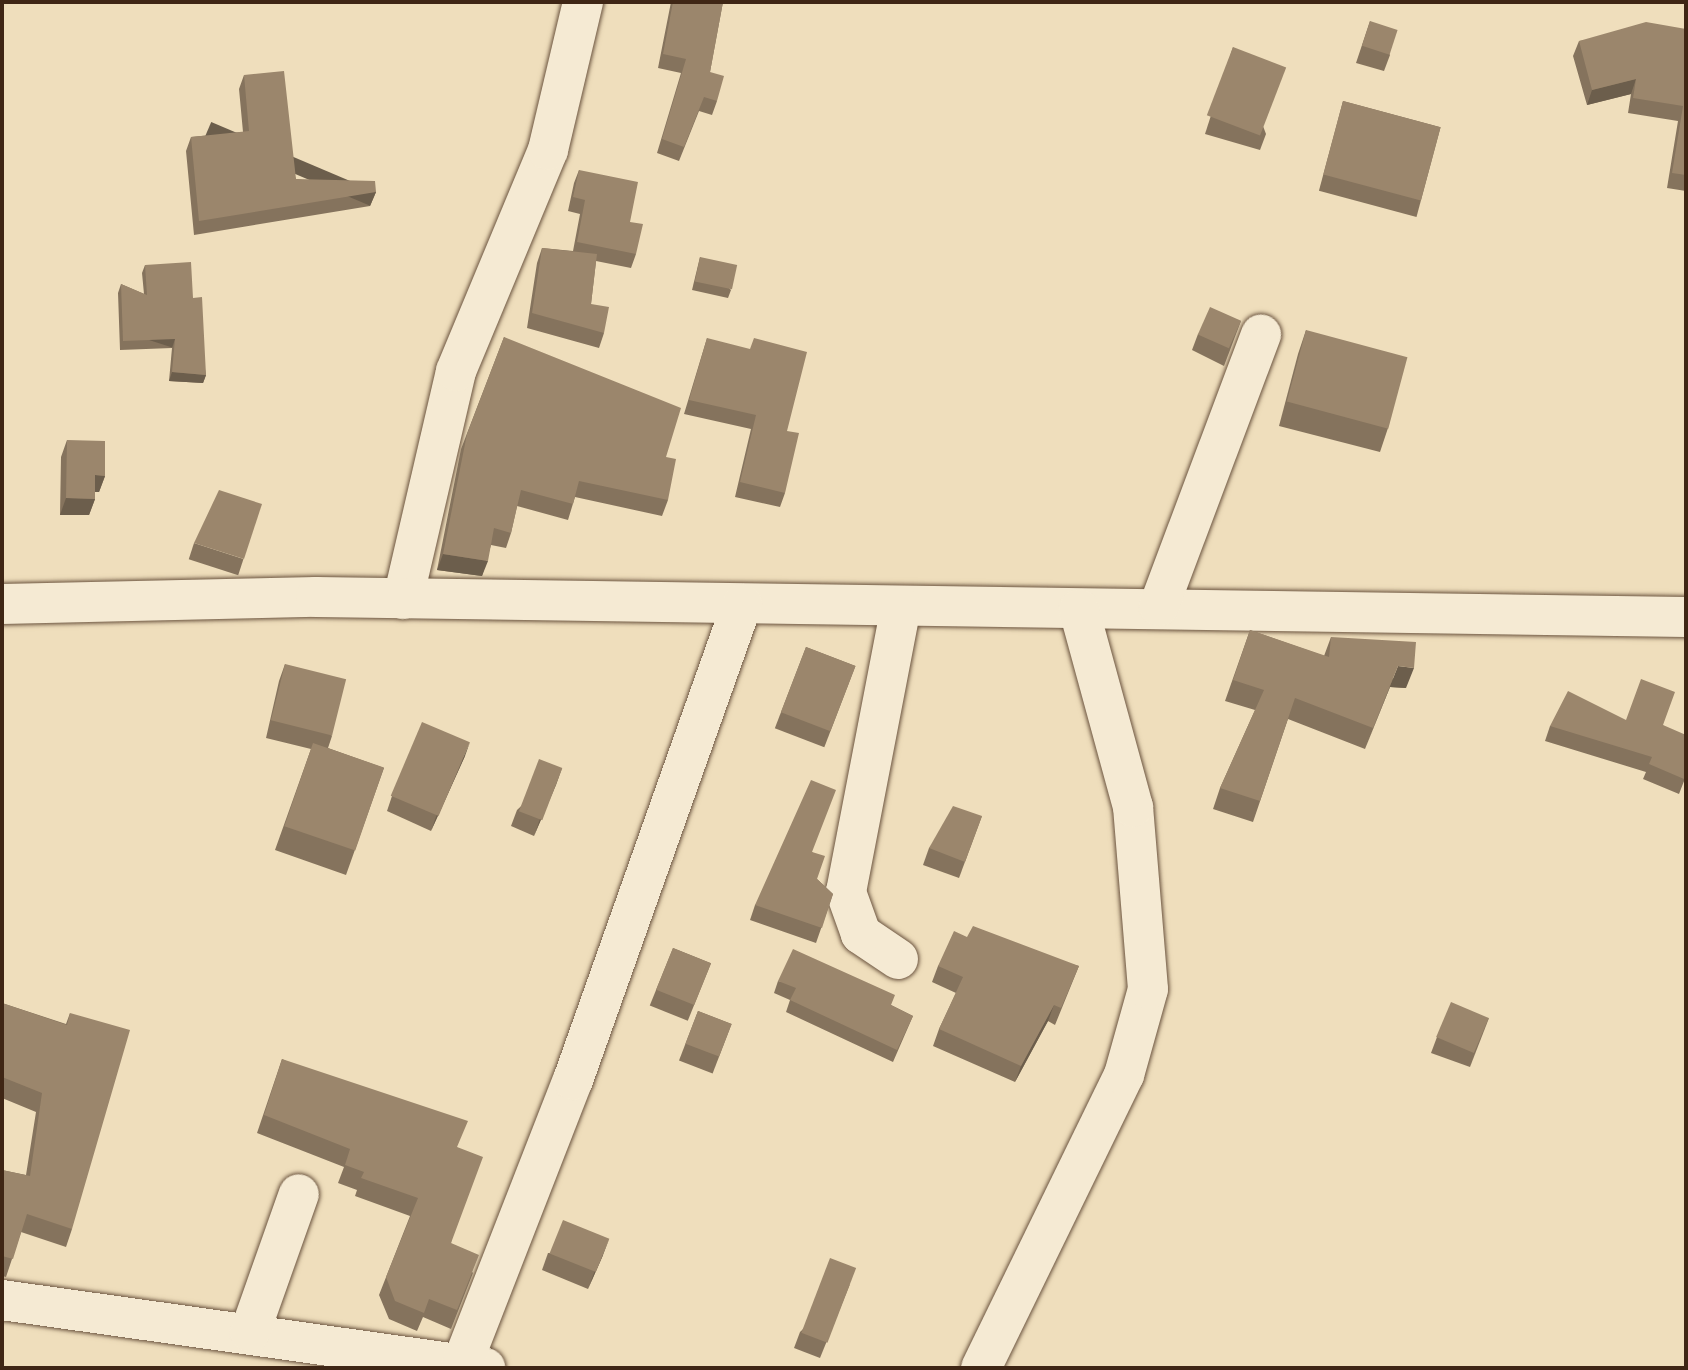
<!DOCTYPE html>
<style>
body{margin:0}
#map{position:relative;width:1688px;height:1370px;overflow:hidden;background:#efdebc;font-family:"Sorts Mill Goudy",serif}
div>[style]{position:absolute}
.roads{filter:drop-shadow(0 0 2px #6b543f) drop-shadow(0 0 2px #6b543f)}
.minor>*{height:40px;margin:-20px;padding:0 20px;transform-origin:20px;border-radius:20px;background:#f5ead3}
.wall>*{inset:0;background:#85735d;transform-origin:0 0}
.shaded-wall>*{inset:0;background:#6c5e4c;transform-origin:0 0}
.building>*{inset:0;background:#9b866c;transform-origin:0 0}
span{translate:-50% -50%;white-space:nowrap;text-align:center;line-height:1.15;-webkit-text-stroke:6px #f5ead3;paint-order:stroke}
.frame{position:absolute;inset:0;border:4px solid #3f2615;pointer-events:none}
</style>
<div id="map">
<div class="roads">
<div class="minor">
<div style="left:403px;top:599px;width:234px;rotate:-76.9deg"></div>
<div style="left:456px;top:371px;width:239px;rotate:-67.4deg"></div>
<div style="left:548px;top:150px;width:152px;rotate:-76.7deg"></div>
<div style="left:2px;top:604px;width:314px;rotate:-1.3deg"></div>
<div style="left:316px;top:597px;width:1370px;rotate:0.84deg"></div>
<div style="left:1159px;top:606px;width:290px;rotate:-69.4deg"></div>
<div style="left:898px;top:959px;width:45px;rotate:-146deg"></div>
<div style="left:861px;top:934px;width:45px;rotate:-109.7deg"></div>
<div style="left:846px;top:892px;width:290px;rotate:-79.1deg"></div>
<div style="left:2px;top:1300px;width:488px;rotate:8deg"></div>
<div style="left:250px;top:1332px;width:146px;rotate:-70.5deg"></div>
<div style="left:462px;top:1364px;width:305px;rotate:-68.7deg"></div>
<div style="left:573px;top:1080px;width:505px;rotate:-70.45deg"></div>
<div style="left:981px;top:1368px;width:326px;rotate:-64deg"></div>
<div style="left:1124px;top:1075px;width:89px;rotate:-74.4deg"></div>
<div style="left:1148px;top:989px;width:183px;rotate:-94.7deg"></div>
<div style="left:1133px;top:807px;width:205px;rotate:-105.3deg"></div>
</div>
</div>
<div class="wall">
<div style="clip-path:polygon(671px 2px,723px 2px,710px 72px,717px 101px,712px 115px,699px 111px,679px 161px,657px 153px,681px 73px,658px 68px)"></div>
<div style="clip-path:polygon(1370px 21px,1390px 55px,1384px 71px,1356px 63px)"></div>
<div style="clip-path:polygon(1686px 29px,1686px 191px,1667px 188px,1678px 121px,1628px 113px,1631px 94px,1587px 105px,1573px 56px,1579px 41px)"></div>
<div style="clip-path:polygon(1233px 47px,1266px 134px,1260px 150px,1205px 134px)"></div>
<div style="clip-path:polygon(244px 75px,296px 179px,376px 192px,370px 206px,194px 235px,186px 151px,191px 137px,243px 132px,239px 89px)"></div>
<div style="left:1343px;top:101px;width:101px;height:93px;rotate:15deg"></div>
<div style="clip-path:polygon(579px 170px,630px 222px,636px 254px,631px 268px,596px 261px,591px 304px,604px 333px,599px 348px,527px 328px,537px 263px,542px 248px,573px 251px,580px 214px,568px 211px,574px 183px)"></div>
<div style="clip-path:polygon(700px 257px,731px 290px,728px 298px,692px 290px)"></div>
<div style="clip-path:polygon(145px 265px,193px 298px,206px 375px,203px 383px,169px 381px,172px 348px,120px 350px,118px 293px,121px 284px,144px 294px,142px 273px)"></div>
<div style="clip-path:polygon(1241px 321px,1224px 366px,1192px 350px,1198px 334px)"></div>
<div style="clip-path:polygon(1306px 330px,1388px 428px,1380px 452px,1279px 426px,1298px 354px)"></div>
<div style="clip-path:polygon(504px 337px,666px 457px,668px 500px,662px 516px,575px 497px,568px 520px,517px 506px,511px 533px,506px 548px,491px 545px,482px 576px,437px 570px,461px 449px)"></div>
<div style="clip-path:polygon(707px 338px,787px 431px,785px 493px,780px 507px,735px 497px,751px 429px,684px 414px)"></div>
<div style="clip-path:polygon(67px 440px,105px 476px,99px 492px,95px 492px,95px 499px,89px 515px,60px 515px,61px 457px)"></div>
<div style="left:194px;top:543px;width:52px;height:17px;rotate:18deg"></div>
<div style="clip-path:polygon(1250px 630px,1324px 656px,1331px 637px,1406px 688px,1390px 687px,1365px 749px,1288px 719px,1253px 822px,1213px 809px,1220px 788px,1255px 710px,1225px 701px)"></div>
<div style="left:806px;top:647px;width:53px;height:87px;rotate:21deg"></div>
<div style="clip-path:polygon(285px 664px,332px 736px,328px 748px,384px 768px,346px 875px,275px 850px,311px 749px,266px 738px,279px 681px)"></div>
<div style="clip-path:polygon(1626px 720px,1663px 725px,1686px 776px,1679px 794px,1643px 779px,1646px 772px,1545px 741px,1550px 726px)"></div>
<div style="clip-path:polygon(465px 756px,431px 831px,387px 811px,392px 796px)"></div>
<div style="clip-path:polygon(562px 768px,534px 836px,511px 826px,517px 810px)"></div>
<div style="clip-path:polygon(982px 816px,959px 878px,923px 865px,929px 848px)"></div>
<div style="clip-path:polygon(813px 852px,817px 879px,833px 894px,816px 943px,750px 920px,755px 905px)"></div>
<div style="clip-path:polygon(967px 937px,1079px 966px,1055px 1025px,1048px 1021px,1015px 1082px,933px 1046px,939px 1029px,956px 993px,932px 982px,938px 966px)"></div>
<div style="left:673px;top:948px;width:41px;height:62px;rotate:22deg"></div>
<div style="clip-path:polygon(778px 981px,891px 1005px,913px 1016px,893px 1062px,786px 1012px,790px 1000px,774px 993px)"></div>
<div style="clip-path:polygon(2px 1003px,66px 1024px,70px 1013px,72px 1229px,66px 1247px,21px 1232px,6px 1277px,2px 1276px,2px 1170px,26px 1175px,36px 1112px,2px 1098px)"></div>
<div style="left:698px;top:1011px;width:36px;height:53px;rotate:21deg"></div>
<div style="clip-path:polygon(1489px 1018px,1470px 1067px,1431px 1053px,1437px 1037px)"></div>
<div style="clip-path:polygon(282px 1059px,458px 1148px,451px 1244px,473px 1273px,451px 1329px,423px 1317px,417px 1331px,389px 1319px,379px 1295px,410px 1216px,355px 1196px,357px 1190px,338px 1183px,344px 1167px,257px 1133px)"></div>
<div style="clip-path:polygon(548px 1253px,603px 1255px,588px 1289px,542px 1270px)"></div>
<div style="clip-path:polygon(850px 1284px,820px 1358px,794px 1348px,800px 1332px)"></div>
</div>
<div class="shaded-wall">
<div style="clip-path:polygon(1636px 79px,1631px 94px,1587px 105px,1592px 90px)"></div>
<div style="left:376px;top:192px;width:15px;height:179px;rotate:113deg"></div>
<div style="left:175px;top:339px;width:9px;height:52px;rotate:108deg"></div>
<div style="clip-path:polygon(172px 372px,206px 375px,203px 383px,169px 381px)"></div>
<div style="clip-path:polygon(95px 475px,105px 476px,99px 492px,89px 492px)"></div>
<div style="clip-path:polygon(66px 498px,95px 499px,89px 515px,60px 515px)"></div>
<div style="clip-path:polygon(443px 554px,488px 561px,482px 576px,437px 570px)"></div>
<div style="clip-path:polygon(1398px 666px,1414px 668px,1406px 688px,1390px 687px,1365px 749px)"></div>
<div style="clip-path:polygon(470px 742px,465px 756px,431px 831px,436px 817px)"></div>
<div style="clip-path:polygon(562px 768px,556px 785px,534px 836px,540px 819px)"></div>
<div style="clip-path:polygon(1054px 1005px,1048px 1021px,1015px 1082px,1021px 1066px)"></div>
<div style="clip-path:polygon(609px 1239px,603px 1255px,588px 1289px,594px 1273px)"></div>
</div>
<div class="building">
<div style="clip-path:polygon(673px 2px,723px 2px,710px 72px,724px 76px,717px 101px,704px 97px,684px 147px,662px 139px,686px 59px,663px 54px)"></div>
<div style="left:1370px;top:21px;width:29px;height:26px;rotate:18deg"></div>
<div style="clip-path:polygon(1646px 22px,1686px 29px,1686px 175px,1672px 173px,1683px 106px,1633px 98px,1636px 79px,1592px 90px,1579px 41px)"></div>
<div style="left:1233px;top:47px;width:57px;height:73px;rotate:21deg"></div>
<div style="clip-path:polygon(284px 71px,296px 179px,375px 181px,376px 192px,199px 221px,191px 137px,249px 131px,244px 75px)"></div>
<div style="left:1343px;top:101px;width:101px;height:76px;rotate:15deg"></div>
<div style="clip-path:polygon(579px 170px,638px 182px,630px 222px,643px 224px,636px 254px,577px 242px,585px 200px,573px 197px)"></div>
<div style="clip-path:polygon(542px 248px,597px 254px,591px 304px,609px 307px,604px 333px,532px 313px)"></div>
<div style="left:700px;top:257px;width:38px;height:25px;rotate:12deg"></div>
<div style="clip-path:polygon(191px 262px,193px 298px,202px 297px,206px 375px,172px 372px,175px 339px,123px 341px,121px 284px,147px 295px,145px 265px)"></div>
<div style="left:1210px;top:307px;width:34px;height:30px;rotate:24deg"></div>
<div style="left:1306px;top:330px;width:105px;height:74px;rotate:15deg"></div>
<div style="clip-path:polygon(504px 337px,681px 408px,666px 457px,676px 459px,668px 500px,579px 481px,573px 504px,521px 490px,511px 533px,494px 528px,488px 561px,443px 554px,467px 434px)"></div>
<div style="clip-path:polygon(707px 338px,750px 349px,754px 338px,807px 352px,787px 431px,799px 433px,785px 493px,740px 482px,756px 415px,689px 400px)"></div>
<div style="clip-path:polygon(67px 440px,105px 441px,105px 476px,95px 475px,95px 499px,66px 498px)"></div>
<div style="clip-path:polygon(219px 490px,262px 504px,244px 559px,194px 543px)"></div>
<div style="clip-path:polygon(1250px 630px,1329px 657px,1331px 637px,1416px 642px,1414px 668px,1398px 666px,1373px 728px,1295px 698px,1260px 801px,1220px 788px,1264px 690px,1233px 680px)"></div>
<div style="left:806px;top:647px;width:53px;height:70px;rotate:21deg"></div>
<div style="left:285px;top:664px;width:63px;height:58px;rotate:14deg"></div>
<div style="clip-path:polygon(1641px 679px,1675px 692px,1663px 725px,1686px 735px,1686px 774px,1684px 779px,1649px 764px,1652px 757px,1550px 726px,1568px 691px,1626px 720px)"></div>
<div style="left:422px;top:722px;width:52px;height:80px;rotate:23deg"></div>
<div style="left:313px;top:743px;width:75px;height:88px;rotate:19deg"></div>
<div style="left:539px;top:759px;width:25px;height:56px;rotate:21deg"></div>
<div style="clip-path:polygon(811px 780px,836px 790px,812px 852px,825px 856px,817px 879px,833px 894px,822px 928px,755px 905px)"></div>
<div style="clip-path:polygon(953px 806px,982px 816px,965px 862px,929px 848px)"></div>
<div style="clip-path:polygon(973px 926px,1079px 966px,1061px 1008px,1054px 1005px,1021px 1066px,939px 1029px,963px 977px,938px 966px,954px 931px,967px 937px)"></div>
<div style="left:673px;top:948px;width:41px;height:45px;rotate:22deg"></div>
<div style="clip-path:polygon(793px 949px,895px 995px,891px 1005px,913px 1016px,897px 1050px,790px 1000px,796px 988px,778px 981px)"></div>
<div style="left:1451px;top:1002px;width:41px;height:38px;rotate:23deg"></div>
<div style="clip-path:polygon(2px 1003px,67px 1025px,70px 1013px,130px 1030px,72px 1229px,27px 1214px,13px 1259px,2px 1256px,2px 1170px,30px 1176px,42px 1093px,2px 1077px)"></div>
<div style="left:698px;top:1011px;width:36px;height:35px;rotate:21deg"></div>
<div style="clip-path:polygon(282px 1059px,468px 1121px,457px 1147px,483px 1157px,451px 1243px,479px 1255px,457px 1310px,429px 1299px,424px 1313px,395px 1301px,386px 1277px,418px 1198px,361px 1178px,364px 1172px,345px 1165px,350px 1149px,264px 1115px)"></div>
<div style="left:563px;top:1220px;width:50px;height:36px;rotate:22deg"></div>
<div style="left:830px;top:1258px;width:28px;height:80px;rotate:21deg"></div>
</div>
<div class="frame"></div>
</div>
